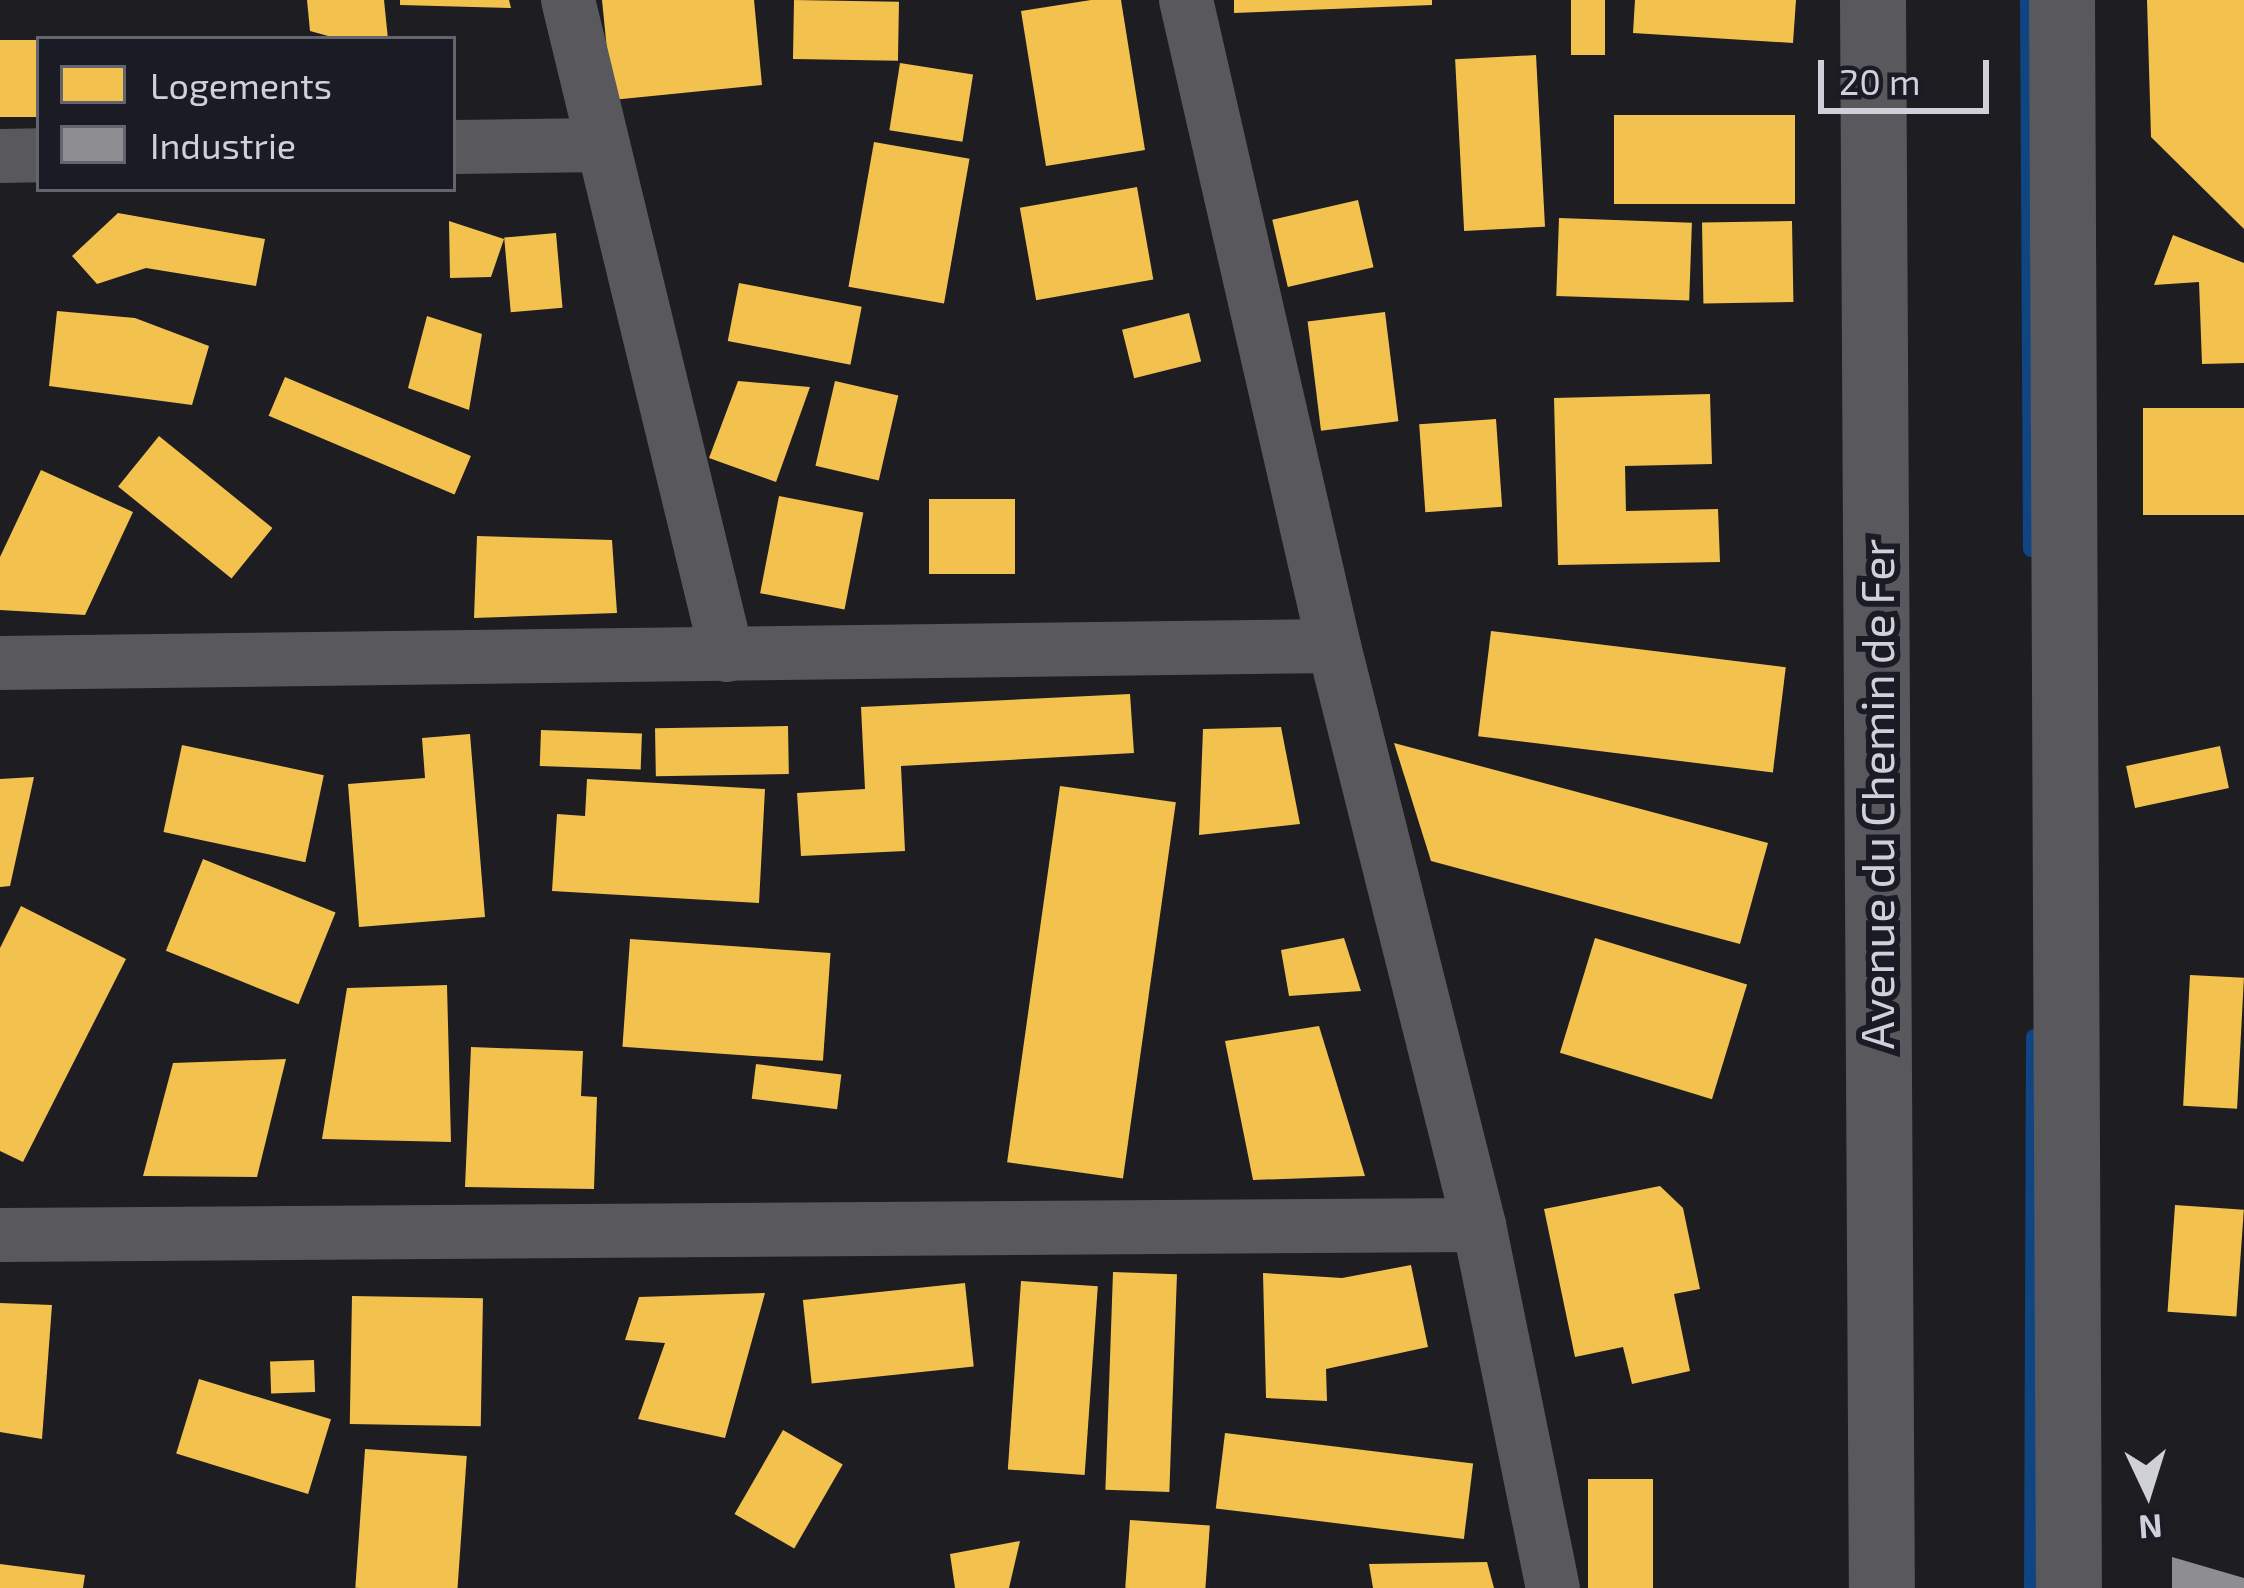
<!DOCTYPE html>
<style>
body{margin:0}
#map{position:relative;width:2244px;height:1588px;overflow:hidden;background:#1d1d22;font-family:"Exo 2",sans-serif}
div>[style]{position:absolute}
.homes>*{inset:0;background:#f2c14e;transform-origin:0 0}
.industry>*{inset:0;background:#8d8d92}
.stream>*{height:16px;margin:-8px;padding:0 8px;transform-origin:8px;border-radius:8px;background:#0e4582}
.street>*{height:54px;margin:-27px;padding:0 27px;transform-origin:27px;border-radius:27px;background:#58585d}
.secondary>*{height:66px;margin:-33px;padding:0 33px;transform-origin:33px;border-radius:33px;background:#58585d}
span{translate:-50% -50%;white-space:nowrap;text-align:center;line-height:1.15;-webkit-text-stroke:12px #1a1b25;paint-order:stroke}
.street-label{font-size:45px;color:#d0d1d8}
.legend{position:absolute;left:36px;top:36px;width:420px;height:156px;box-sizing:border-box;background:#1a1b25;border:3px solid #63646d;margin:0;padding:15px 21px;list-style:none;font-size:36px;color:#d0d1d8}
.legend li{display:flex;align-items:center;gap:24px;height:60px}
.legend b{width:60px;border:3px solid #63646d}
.north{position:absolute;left:2088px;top:1432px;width:120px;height:120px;-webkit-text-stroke:9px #1a1b25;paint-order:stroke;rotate:176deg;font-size:33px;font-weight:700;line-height:48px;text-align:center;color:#d0d1d8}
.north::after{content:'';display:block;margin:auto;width:42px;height:54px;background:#d0d1d8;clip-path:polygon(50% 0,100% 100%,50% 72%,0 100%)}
.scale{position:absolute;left:1818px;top:60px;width:171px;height:54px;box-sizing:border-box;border:6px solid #d0d1d8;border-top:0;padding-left:15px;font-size:36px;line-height:42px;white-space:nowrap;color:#d0d1d8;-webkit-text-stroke:9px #1a1b25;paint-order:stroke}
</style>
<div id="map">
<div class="homes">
<div style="clip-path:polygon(307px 0,384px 0,388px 39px,339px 39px,310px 31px)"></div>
<div style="clip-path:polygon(400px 0,509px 0,511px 8px,400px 5px)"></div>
<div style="clip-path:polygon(602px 0,754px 0,762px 85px,612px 100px)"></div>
<div style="left:794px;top:0;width:105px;height:59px;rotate:1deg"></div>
<div style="clip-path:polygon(1091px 0,1121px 0,1145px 150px,1046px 166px,1021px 11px)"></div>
<div style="clip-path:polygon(1234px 0,1432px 0,1432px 5px,1234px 13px)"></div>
<div style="left:1571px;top:0;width:34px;height:55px"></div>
<div style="clip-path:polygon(1635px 0,1796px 0,1793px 43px,1633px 33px)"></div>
<div style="clip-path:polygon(2147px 0,2244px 0,2244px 229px,2151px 137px)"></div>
<div style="left:0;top:40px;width:39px;height:77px"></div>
<div style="left:1536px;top:55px;width:172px;height:81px;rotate:87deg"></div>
<div style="left:900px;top:63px;width:74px;height:68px;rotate:9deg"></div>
<div style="left:1614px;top:115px;width:181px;height:89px"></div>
<div style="left:874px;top:142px;width:97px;height:147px;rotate:10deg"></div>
<div style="left:1137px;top:187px;width:94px;height:119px;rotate:80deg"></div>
<div style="left:1358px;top:200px;width:69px;height:88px;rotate:77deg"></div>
<div style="clip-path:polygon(118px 213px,265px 239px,256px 286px,146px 268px,97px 284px,72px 256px)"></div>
<div style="left:1559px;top:218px;width:133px;height:78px;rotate:2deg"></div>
<div style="clip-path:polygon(449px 221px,504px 239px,491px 277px,450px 278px)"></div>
<div style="left:1792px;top:221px;width:81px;height:90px;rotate:89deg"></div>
<div style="left:556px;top:233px;width:75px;height:52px;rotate:85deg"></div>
<div style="clip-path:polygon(2173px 235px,2244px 263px,2244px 363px,2202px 364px,2199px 282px,2154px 285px)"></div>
<div style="left:739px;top:283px;width:125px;height:59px;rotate:11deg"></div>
<div style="clip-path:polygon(57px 311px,135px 318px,209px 346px,192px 405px,49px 386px)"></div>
<div style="left:1385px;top:312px;width:110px;height:78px;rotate:83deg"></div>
<div style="left:1189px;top:313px;width:50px;height:69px;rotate:76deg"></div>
<div style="clip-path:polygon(427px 316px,482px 334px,469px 410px,408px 388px)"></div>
<div style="left:285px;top:377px;width:202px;height:42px;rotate:23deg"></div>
<div style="clip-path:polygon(738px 381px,810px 387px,776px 482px,709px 458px)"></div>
<div style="left:835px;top:381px;width:65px;height:87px;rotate:13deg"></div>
<div style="clip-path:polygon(1710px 394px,1712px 464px,1625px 466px,1626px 511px,1718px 509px,1720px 562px,1558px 565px,1554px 398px)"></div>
<div style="left:2244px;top:408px;width:107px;height:101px;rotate:90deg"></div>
<div style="left:1496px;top:419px;width:88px;height:77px;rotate:86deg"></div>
<div style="left:159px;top:436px;width:146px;height:65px;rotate:39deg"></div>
<div style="clip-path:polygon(41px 470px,133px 512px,85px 615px,0 610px,0 557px)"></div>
<div style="left:779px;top:496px;width:86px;height:99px;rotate:11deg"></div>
<div style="left:929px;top:499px;width:86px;height:75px"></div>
<div style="clip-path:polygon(477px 536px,612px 540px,617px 613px,474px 618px)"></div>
<div style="left:1491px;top:631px;width:297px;height:106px;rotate:7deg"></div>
<div style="clip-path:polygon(1130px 694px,1134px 753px,901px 766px,905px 851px,801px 856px,797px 793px,865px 789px,861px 707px)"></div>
<div style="left:788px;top:726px;width:48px;height:133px;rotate:89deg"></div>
<div style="clip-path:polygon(1281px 727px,1300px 824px,1199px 835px,1203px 729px)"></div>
<div style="left:541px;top:730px;width:101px;height:36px;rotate:2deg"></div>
<div style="clip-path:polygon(470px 734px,485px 917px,359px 927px,348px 784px,425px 778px,422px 738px)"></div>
<div style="clip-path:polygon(1394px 743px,1768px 843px,1740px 944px,1431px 861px)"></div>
<div style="left:182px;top:745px;width:145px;height:89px;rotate:12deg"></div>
<div style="left:2220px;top:746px;width:43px;height:96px;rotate:78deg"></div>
<div style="clip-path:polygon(34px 777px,10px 886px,0 887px,0 779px)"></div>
<div style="clip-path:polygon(587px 779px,765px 789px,759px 903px,552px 891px,557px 814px,585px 816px)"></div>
<div style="left:1060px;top:786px;width:117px;height:380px;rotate:8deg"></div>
<div style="left:203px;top:859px;width:143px;height:99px;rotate:22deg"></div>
<div style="clip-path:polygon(21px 906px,126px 959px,23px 1162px,0 1151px,0 948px)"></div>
<div style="clip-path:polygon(1344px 938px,1361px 991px,1289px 996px,1281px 950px)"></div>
<div style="left:1595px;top:938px;width:159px;height:120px;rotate:17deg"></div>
<div style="left:630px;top:939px;width:201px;height:108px;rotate:4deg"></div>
<div style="left:2190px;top:975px;width:54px;height:131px;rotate:3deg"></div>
<div style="clip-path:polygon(447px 985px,451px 1142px,322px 1139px,347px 988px)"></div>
<div style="clip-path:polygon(1319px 1026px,1365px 1176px,1253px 1180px,1225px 1041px)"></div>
<div style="clip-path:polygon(471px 1047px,583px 1051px,581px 1096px,597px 1097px,594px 1189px,465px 1187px)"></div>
<div style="clip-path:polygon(286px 1059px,257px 1177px,143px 1176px,173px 1063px)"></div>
<div style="left:756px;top:1064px;width:86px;height:35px;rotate:7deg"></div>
<div style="clip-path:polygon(1660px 1186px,1683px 1208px,1700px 1289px,1674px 1294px,1690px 1371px,1632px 1384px,1623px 1347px,1575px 1357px,1544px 1209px)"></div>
<div style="left:2175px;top:1205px;width:69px;height:107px;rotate:4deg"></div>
<div style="clip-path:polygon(1411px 1265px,1428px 1347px,1326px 1369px,1327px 1401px,1266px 1398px,1263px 1273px,1342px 1278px)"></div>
<div style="left:1113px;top:1272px;width:64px;height:218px;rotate:2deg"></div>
<div style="left:1021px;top:1281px;width:77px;height:189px;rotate:4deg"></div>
<div style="left:965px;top:1283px;width:84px;height:163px;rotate:84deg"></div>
<div style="clip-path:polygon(765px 1293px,725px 1438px,638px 1419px,665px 1343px,625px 1340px,639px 1297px)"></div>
<div style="left:352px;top:1296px;width:131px;height:128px;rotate:1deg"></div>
<div style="clip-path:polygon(0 1303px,52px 1305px,42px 1439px,0 1432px)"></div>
<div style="left:314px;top:1360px;width:32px;height:44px;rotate:88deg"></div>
<div style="left:199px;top:1379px;width:138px;height:78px;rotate:17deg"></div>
<div style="left:783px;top:1430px;width:69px;height:97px;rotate:30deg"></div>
<div style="left:1225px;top:1433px;width:250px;height:76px;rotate:7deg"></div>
<div style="left:365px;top:1449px;width:102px;height:139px;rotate:4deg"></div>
<div style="left:1588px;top:1479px;width:65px;height:109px"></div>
<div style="left:1130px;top:1520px;width:80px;height:68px;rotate:4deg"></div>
<div style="clip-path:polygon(1020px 1541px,1009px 1588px,955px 1588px,950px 1554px)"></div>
<div style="clip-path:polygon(1487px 1562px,1494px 1588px,1373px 1588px,1369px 1564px)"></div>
<div style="clip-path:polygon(0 1564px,85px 1575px,83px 1588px,0 1588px)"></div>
</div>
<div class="industry">
<div style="clip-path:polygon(2172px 1557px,2244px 1578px,2244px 1588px,2172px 1588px)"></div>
</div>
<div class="stream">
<div style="left:2028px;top:0;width:549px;rotate:89.69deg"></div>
<div style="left:2032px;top:1588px;width:551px;rotate:-89.79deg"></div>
</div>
<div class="street">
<div style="left:568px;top:0;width:674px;rotate:76.36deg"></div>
<div style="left:1186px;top:0;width:663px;rotate:77.1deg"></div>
<div style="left:1334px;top:646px;width:597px;rotate:75.94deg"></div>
<div style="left:1479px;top:1225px;width:370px;rotate:78.5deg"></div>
<div style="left:453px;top:147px;width:150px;rotate:-0.8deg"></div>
<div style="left:0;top:156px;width:39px;rotate:-1deg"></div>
<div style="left:0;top:663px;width:1334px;rotate:-0.73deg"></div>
<div style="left:0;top:1235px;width:1479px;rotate:-0.39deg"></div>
</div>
<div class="secondary">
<div style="left:1873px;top:0;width:1588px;rotate:89.68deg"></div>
<div style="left:2062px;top:0;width:1588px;rotate:89.75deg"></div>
</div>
<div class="street-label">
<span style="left:1877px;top:794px;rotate:-90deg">Avenue du Chemin de Fer</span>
</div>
<ul class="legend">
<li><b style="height:33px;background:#f2c14e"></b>Logements</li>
<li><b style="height:33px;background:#8d8d92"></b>Industrie</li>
</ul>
<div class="north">N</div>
<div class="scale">20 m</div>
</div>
